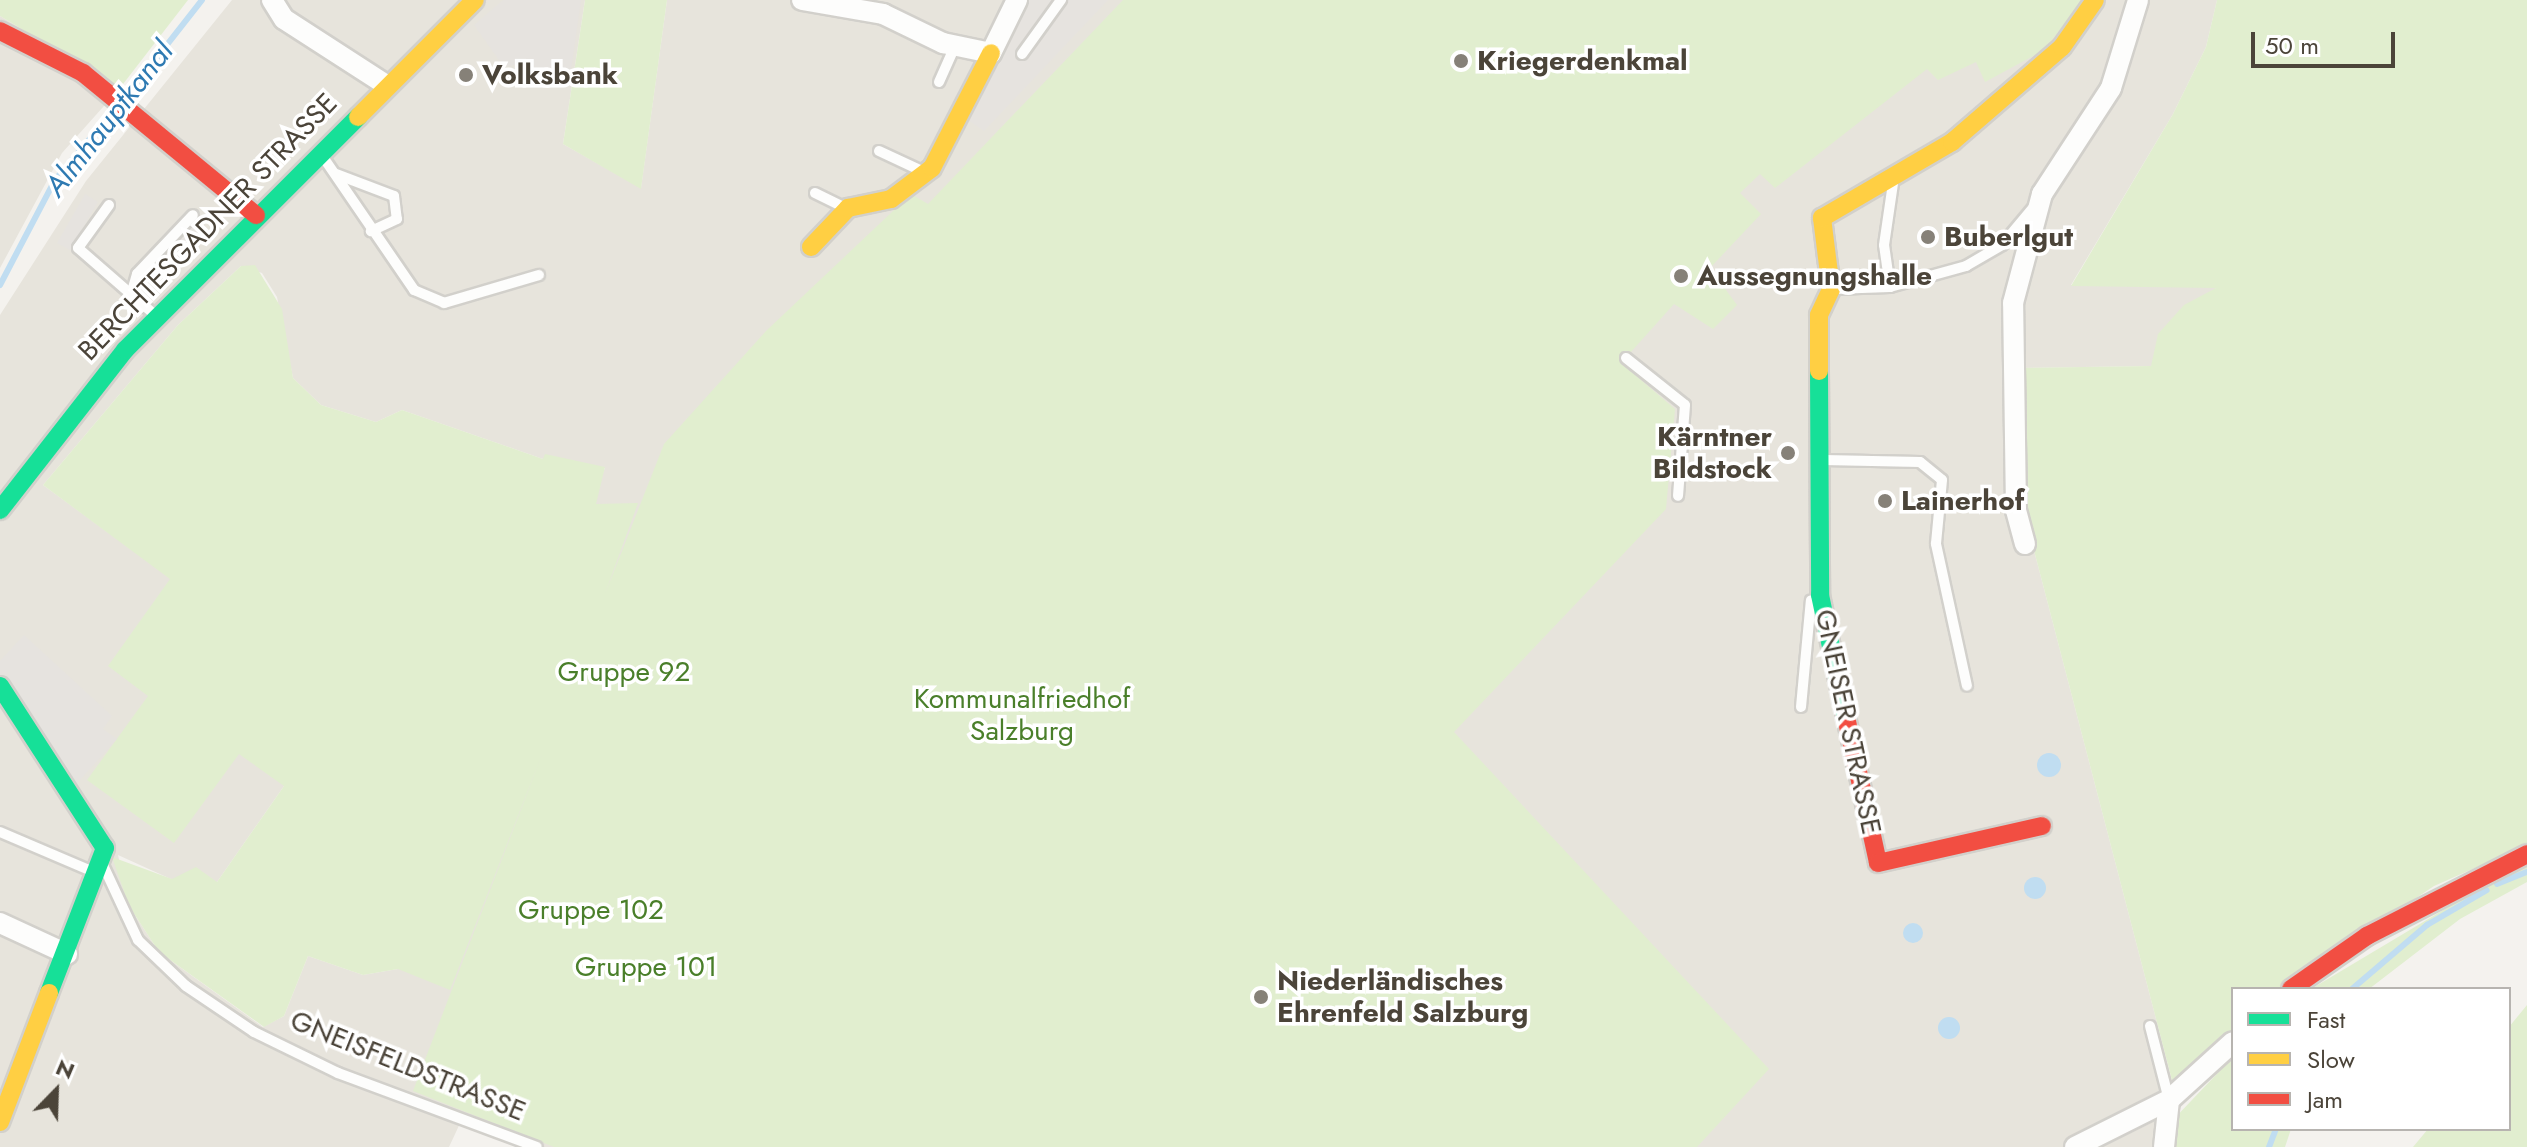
<!DOCTYPE html>
<meta charset="utf-8">
<style>
body{margin:0}
#map{position:relative;width:2527px;height:1147px;overflow:hidden;background:#f4f2ee;font-family:Jost,sans-serif}
div>[style]{position:absolute}
.residential>*{inset:0;background:#e7e4dc}
.green>*{inset:0;background:#e1eecf}
.parking>*{inset:0;background:#e6e3df}
.water>*{inset:0;background:#c0ddf1}
.round{border-radius:50%}
.stream>*{height:6px;margin:-3px;padding:0 3px;transform-origin:3px;border-radius:3px;background:#c0ddf1}
.roads{filter:drop-shadow(2px 0 #d2d0cb) drop-shadow(-2px 0 #d2d0cb) drop-shadow(0 2px #d2d0cb) drop-shadow(0 -2px #d2d0cb)}
.lane>*{height:10px;margin:-5px;padding:0 5px;transform-origin:5px;border-radius:5px;background:#fdfdfc}
.street>*{height:20px;margin:-10px;padding:0 10px;transform-origin:10px;border-radius:10px;background:#fdfdfc}
.fast>*{height:18px;margin:-9px;padding:0 9px;transform-origin:9px;border-radius:9px;background:#16e098}
.slow>*{height:18px;margin:-9px;padding:0 9px;transform-origin:9px;border-radius:9px;background:#ffcf43}
.jam>*{height:18px;margin:-9px;padding:0 9px;transform-origin:9px;border-radius:9px;background:#f24e42}
.dots>*{width:22px;height:22px;translate:-50% -50%;box-sizing:border-box;border:4px solid #fff;border-radius:50%}
span{translate:-50% -50%;white-space:nowrap;text-align:center;line-height:1.15;-webkit-text-stroke:7px #fff;paint-order:stroke}
.poi-label{font-size:28px;color:#4b4439;font-weight:700}
.left{translate:0 -50%;text-align:left}
.right{translate:-100% -50%;text-align:right}
.street-label{font-size:28px;color:#4b4439}
.park-label{font-size:28px;color:#4a7f2a}
.water-label{font-size:30px;color:#2e7ab2;font-style:italic}
.legend{position:absolute;left:2231px;top:987px;width:280px;height:144px;box-sizing:border-box;background:#fff;border:2px solid #b7b4b0;margin:0;padding:10px 14px;list-style:none;font-size:24px;color:#4b4439}
.legend li{display:flex;align-items:center;gap:16px;height:40px}
.legend b{width:40px;border:2px solid #b7b4b0}
.north{position:absolute;left:16px;top:1051px;width:80px;height:80px;-webkit-text-stroke:6px #fff;paint-order:stroke;rotate:23deg;font-size:22px;font-weight:700;line-height:32px;text-align:center;color:#4b4439}
.north::after{content:'';display:block;margin:auto;width:28px;height:36px;background:#4b4439;clip-path:polygon(50% 0,100% 100%,50% 72%,0 100%)}
.scale{position:absolute;left:2251px;top:32px;width:144px;height:36px;box-sizing:border-box;border:4px solid #4b4439;border-top:0;padding-left:10px;font-size:24px;line-height:28px;white-space:nowrap;color:#4b4439;-webkit-text-stroke:6px #fff;paint-order:stroke}
</style>
<div id="map">
<div class="residential">
<div style="clip-path:polygon(evenodd,232px 0,585px 0,563px 144px,641px 188px,667px 0,2217px 0,2206px 47px,2173px 114px,2071px 285px,2217px 287px,2151px 366px,2020px 368px,2024px 512px,2174px 1088px,2171px 1147px,537px 1147px,463px 1117px,449px 1147px,0 1147px,0 315px,86px 181px,232px 0,241px 266px,262px 273px,277px 297px,293px 378px,321px 405px,376px 422px,402px 410px,543px 459px,605px 468px,398px 969px,363px 975px,308px 956px,284px 1016px,263px 1027px,159px 952px,129px 906px,118px 855px,173px 880px,217px 882px,284px 786px,299px 672px,43px 485px,178px 325px,241px 266px)"></div>
<div style="clip-path:polygon(0 16px,120px 88px,62px 153px,0 268px)"></div>
</div>
<div class="green">
<div style="clip-path:polygon(0 0,188px 0,120px 88px,0 16px)"></div>
<div style="clip-path:polygon(585px 0,667px 0,641px 189px,563px 144px)"></div>
<div style="clip-path:polygon(1123px 0,2083px 0,2044px 50px,1985px 82px,1976px 62px,1938px 80px,1927px 69px,1775px 188px,1760px 174px,1740px 193px,1761px 214px,1710px 268px,1737px 305px,1713px 329px,1674px 304px,1621px 363px,1675px 409px,1666px 509px,1454px 732px,1769px 1069px,1697px 1147px,554px 1147px,413px 1091px,543px 752px,450px 990px,398px 969px,363px 975px,308px 956px,284px 1016px,264px 1027px,159px 952px,129px 906px,112px 857px,172px 879px,196px 867px,217px 882px,284px 786px,239px 754px,174px 843px,87px 780px,148px 696px,108px 666px,170px 579px,43px 485px,178px 325px,241px 266px,255px 265px,282px 309px,293px 378px,321px 405px,376px 422px,402px 410px,543px 459px,545px 454px,605px 467px,596px 504px,638px 503px,605px 594px,664px 444px,766px 331px,911px 194px,928px 204px)"></div>
<div style="clip-path:polygon(2217px 0,2527px 0,2527px 845px,2434px 886px,2280px 989px,2233px 989px,2233px 1031px,2174px 1088px,2024px 512px,2019px 368px,2151px 366px,2158px 334px,2184px 305px,2216px 288px,2071px 286px,2173px 114px,2206px 47px)"></div>
<div style="clip-path:polygon(2527px 860px,2527px 882px,2460px 919px,2369px 989px,2311px 989px)"></div>
<div style="clip-path:polygon(2527px 1005px,2527px 1147px,2413px 1147px,2428px 1129px,2509px 1129px,2509px 1027px)"></div>
<div style="clip-path:polygon(2233px 1057px,2233px 1129px,2291px 1129px,2285px 1147px,2171px 1147px,2170px 1123px)"></div>
</div>
<div class="parking">
<div style="clip-path:polygon(503px 0,581px 0,569px 84px,522px 78px,524px 63px,504px 67px,474px 25px)"></div>
<div style="clip-path:polygon(1025px 0,1108px 0,984px 131px,968px 120px)"></div>
<div style="clip-path:polygon(85px 194px,98px 202px,70px 250px,57px 243px)"></div>
<div style="clip-path:polygon(198px 220px,208px 229px,152px 288px,142px 279px)"></div>
<div style="clip-path:polygon(24px 635px,112px 716px,103px 729px,117px 739px,71px 790px,0 686px,0 661px)"></div>
</div>
<div class="water">
<div class="round" style="left:2037px;top:753px;width:24px;height:24px"></div>
<div class="round" style="left:2024px;top:877px;width:22px;height:22px"></div>
<div class="round" style="left:1903px;top:923px;width:20px;height:20px"></div>
<div class="round" style="left:1938px;top:1017px;width:22px;height:22px"></div>
</div>
<div class="stream">
<div style="left:126px;top:97px;width:123px;rotate:-51.9deg"></div>
<div style="left:0;top:285px;width:119px;rotate:-62.4deg"></div>
<div style="left:55px;top:180px;width:94px;rotate:-49.7deg"></div>
<div style="left:2497px;top:884px;width:32px;rotate:-22deg"></div>
<div style="left:2352px;top:989px;width:99px;rotate:-40.5deg"></div>
<div style="left:2427px;top:925px;width:69px;rotate:-30.3deg"></div>
<div style="left:2269px;top:1147px;width:19px;rotate:-69deg"></div>
</div>
<div class="roads">
<div class="lane">
<div style="left:1022px;top:54px;width:67px;rotate:-54.2deg"></div>
<div style="left:939px;top:82px;width:39px;rotate:-66deg"></div>
<div style="left:879px;top:151px;width:50px;rotate:25deg"></div>
<div style="left:321px;top:154px;width:165px;rotate:55.6deg"></div>
<div style="left:414px;top:290px;width:33px;rotate:23deg"></div>
<div style="left:444px;top:303px;width:99px;rotate:-16.4deg"></div>
<div style="left:336px;top:174px;width:62px;rotate:20.8deg"></div>
<div style="left:394px;top:196px;width:23px;rotate:83deg"></div>
<div style="left:397px;top:219px;width:29px;rotate:155deg"></div>
<div style="left:815px;top:193px;width:34px;rotate:26deg"></div>
<div style="left:109px;top:205px;width:53px;rotate:125.8deg"></div>
<div style="left:78px;top:248px;width:102px;rotate:41deg"></div>
<div style="left:1890px;top:287px;width:42px;rotate:-98.1deg"></div>
<div style="left:1884px;top:245px;width:63px;rotate:-81.7deg"></div>
<div style="left:1833px;top:289px;width:57px;rotate:-2deg"></div>
<div style="left:1890px;top:287px;width:79px;rotate:-15.4deg"></div>
<div style="left:1966px;top:266px;width:42px;rotate:-30.3deg"></div>
<div style="left:2002px;top:245px;width:47px;rotate:-50.2deg"></div>
<div style="left:131px;top:295px;width:22px;rotate:-74deg"></div>
<div style="left:137px;top:274px;width:81px;rotate:-46.5deg"></div>
<div style="left:1626px;top:358px;width:75px;rotate:38.5deg"></div>
<div style="left:1685px;top:405px;width:91px;rotate:94.4deg"></div>
<div style="left:1824px;top:460px;width:96px;rotate:1.2deg"></div>
<div style="left:1920px;top:462px;width:28px;rotate:39deg"></div>
<div style="left:1942px;top:480px;width:64px;rotate:95.4deg"></div>
<div style="left:1936px;top:544px;width:145px;rotate:77.7deg"></div>
<div style="left:1801px;top:707px;width:107px;rotate:-84.7deg"></div>
<div style="left:0;top:832px;width:102px;rotate:23.1deg"></div>
<div style="left:103px;top:865px;width:83px;rotate:65deg"></div>
<div style="left:138px;top:940px;width:66px;rotate:43.8deg"></div>
<div style="left:186px;top:986px;width:82px;rotate:34.1deg"></div>
<div style="left:254px;top:1032px;width:93px;rotate:26deg"></div>
<div style="left:338px;top:1073px;width:212px;rotate:20.4deg"></div>
<div style="left:2150px;top:1026px;width:76px;rotate:75.6deg"></div>
</div>
<div class="street">
<div style="left:272px;top:0;width:22px;rotate:58deg"></div>
<div style="left:284px;top:19px;width:121px;rotate:32.9deg"></div>
<div style="left:802px;top:0;width:82px;rotate:9.8deg"></div>
<div style="left:883px;top:14px;width:67px;rotate:25.8deg"></div>
<div style="left:943px;top:43px;width:49px;rotate:11.8deg"></div>
<div style="left:991px;top:53px;width:59px;rotate:-63.9deg"></div>
<div style="left:2025px;top:544px;width:35px;rotate:-105deg"></div>
<div style="left:2016px;top:510px;width:207px;rotate:-90.8deg"></div>
<div style="left:2013px;top:303px;width:113px;rotate:-75.1deg"></div>
<div style="left:2042px;top:194px;width:126px;rotate:-56.9deg"></div>
<div style="left:2111px;top:88px;width:92px;rotate:-72.9deg"></div>
<div style="left:0;top:923px;width:74px;rotate:24.8deg"></div>
<div style="left:2075px;top:1147px;width:105px;rotate:-26.6deg"></div>
<div style="left:2169px;top:1100px;width:86px;rotate:-42.2deg"></div>
<div style="left:2164px;top:1147px;width:47px;rotate:-83.9deg"></div>
</div>
<div class="fast">
<div style="left:1819px;top:371px;width:224px;rotate:89.7deg"></div>
<div style="left:1820px;top:595px;width:125px;rotate:78deg"></div>
<div style="left:0;top:510px;width:203px;rotate:-52deg"></div>
<div style="left:125px;top:350px;width:330px;rotate:-45deg"></div>
<div style="left:0;top:686px;width:193px;rotate:57.1deg"></div>
<div style="left:105px;top:848px;width:155px;rotate:111.1deg"></div>
</div>
<div class="slow">
<div style="left:358px;top:117px;width:165px;rotate:-45deg"></div>
<div style="left:811px;top:247px;width:54px;rotate:-46.5deg"></div>
<div style="left:848px;top:208px;width:44px;rotate:-11.8deg"></div>
<div style="left:891px;top:199px;width:51px;rotate:-37.1deg"></div>
<div style="left:932px;top:168px;width:129px;rotate:-62.8deg"></div>
<div style="left:1819px;top:371px;width:56px;rotate:-90deg"></div>
<div style="left:1819px;top:315px;width:29px;rotate:-65deg"></div>
<div style="left:1831px;top:289px;width:72px;rotate:-97.2deg"></div>
<div style="left:1822px;top:218px;width:151px;rotate:-30.3deg"></div>
<div style="left:1952px;top:142px;width:145px;rotate:-40.8deg"></div>
<div style="left:2062px;top:47px;width:57px;rotate:-54.9deg"></div>
<div style="left:0;top:1122px;width:138px;rotate:-69.2deg"></div>
</div>
<div class="jam">
<div style="left:0;top:31px;width:93px;rotate:26.8deg"></div>
<div style="left:83px;top:73px;width:224px;rotate:39.4deg"></div>
<div style="left:1846px;top:717px;width:149px;rotate:77.6deg"></div>
<div style="left:1878px;top:863px;width:168px;rotate:-12.7deg"></div>
<div style="left:2291px;top:989px;width:93px;rotate:-34.9deg"></div>
<div style="left:2367px;top:936px;width:180px;rotate:-27.1deg"></div>
</div>
</div>
<div class="dots">
<div style="left:1461px;top:61px;background:#868178"></div>
<div style="left:466px;top:75px;background:#868178"></div>
<div style="left:1928px;top:237px;background:#868178"></div>
<div style="left:1681px;top:276px;background:#868178"></div>
<div style="left:1788px;top:453px;background:#868178"></div>
<div style="left:1885px;top:501px;background:#868178"></div>
<div style="left:1261px;top:997px;background:#868178"></div>
</div>
<div class="poi-label">
<span class="left" style="left:1477px;top:61px">Kriegerdenkmal</span>
<span class="left" style="left:482px;top:75px">Volksbank</span>
<span class="left" style="left:1944px;top:237px">Buberlgut</span>
<span class="left" style="left:1697px;top:276px">Aussegnungshalle</span>
<span class="right" style="left:1772px;top:453px">Kärntner<br>Bildstock</span>
<span class="left" style="left:1901px;top:501px">Lainerhof</span>
<span class="left" style="left:1277px;top:997px">Niederländisches<br>Ehrenfeld Salzburg</span>
</div>
<div class="street-label">
<span style="left:208px;top:227px;rotate:-46deg">BERCHTESGADNER STRASSE</span>
<span style="left:1848px;top:722px;rotate:78deg">GNEISER STRASSE</span>
<span style="left:408px;top:1066px;rotate:22deg">GNEISFELDSTRASSE</span>
</div>
<div class="park-label">
<span style="left:624px;top:672px">Gruppe 92</span>
<span style="left:1022px;top:715px">Kommunalfriedhof<br>Salzburg</span>
<span style="left:591px;top:910px">Gruppe 102</span>
<span style="left:646px;top:967px">Gruppe 101</span>
</div>
<div class="water-label">
<span style="left:109px;top:119px;rotate:-52deg">Almhauptkanal</span>
</div>
<ul class="legend">
<li><b style="height:10px;background:#16e098"></b>Fast</li>
<li><b style="height:10px;background:#ffcf43"></b>Slow</li>
<li><b style="height:10px;background:#f24e42"></b>Jam</li>
</ul>
<div class="north">N</div>
<div class="scale">50 m</div>
</div>
